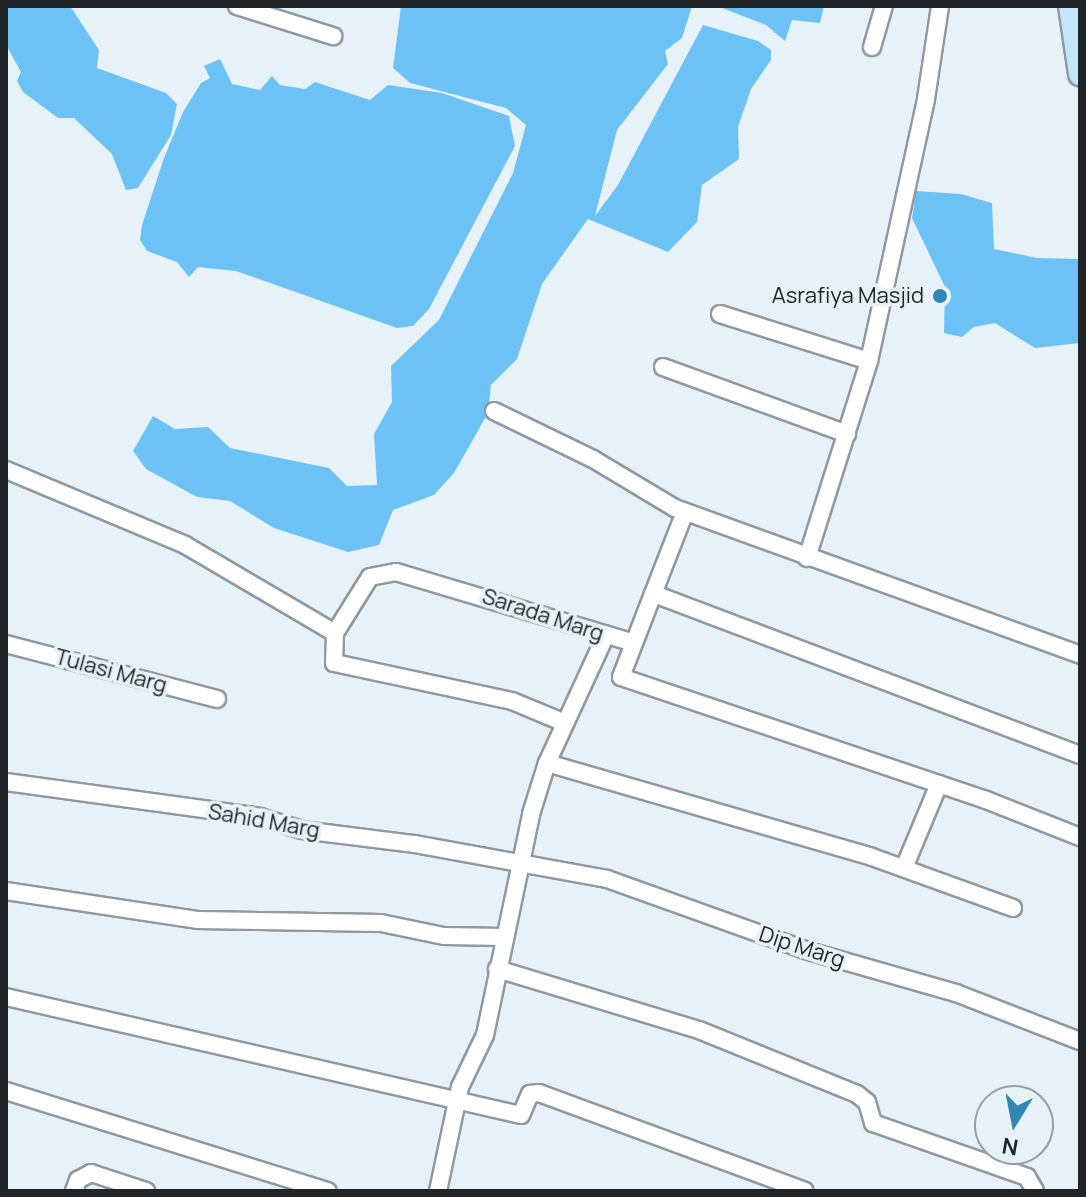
<!DOCTYPE html>
<style>
body{margin:0}
#map{position:relative;width:1086px;height:1197px;overflow:hidden;background:#e7f1f8;font-family:Manrope,sans-serif}
div>[style]{position:absolute}
.water>*{inset:0;background:#6dc2f5}
.roads{filter:drop-shadow(2px 0 #8f999f) drop-shadow(-2px 0 #8f999f) drop-shadow(0 2px #8f999f) drop-shadow(0 -2px #8f999f)}
.minor>*{height:16px;margin:-8px;padding:0 8px;transform-origin:8px;border-radius:8px;background:#fff}
.major>*{height:22px;margin:-11px;padding:0 11px;transform-origin:11px;border-radius:11px;background:#c3e5fa}
.dots>*{width:22px;height:22px;translate:-50% -50%;box-sizing:border-box;border:4px solid #e7f1f8;border-radius:50%}
span{translate:-50% -50%;white-space:nowrap;text-align:center;line-height:1.15;-webkit-text-stroke:7px #e7f1f8;paint-order:stroke}
.poi-label{font-size:22px;color:#212527}
.right{translate:-100% -50%;text-align:right}
.street-label{font-size:22px;color:#212527}
.frame{position:absolute;inset:0;border:8px solid #212527;pointer-events:none}
.north{position:absolute;left:974px;top:1085px;width:80px;height:80px;box-sizing:border-box;background:#e7f1f8;border:2px solid #989fa4;border-radius:50%;rotate:190deg;font-size:22px;font-weight:700;line-height:32px;text-align:center;color:#212527}
.north::after{content:'';display:block;margin:auto;width:28px;height:36px;background:#3086b5;clip-path:polygon(50% 0,100% 100%,50% 72%,0 100%)}
</style>
<div id="map">
<div class="water">
<div style="clip-path:polygon(6px 6px,70px 6px,99px 50px,97px 68px,166px 93px,177px 104px,171px 135px,138px 188px,126px 190px,112px 154px,74px 118px,58px 118px,23px 92px,17px 81px,21px 72px,6px 45px)"></div>
<div style="clip-path:polygon(401px 6px,692px 6px,682px 38px,665px 51px,668px 64px,617px 130px,595px 216px,618px 185px,703px 25px,758px 41px,771px 50px,771px 60px,751px 89px,738px 127px,739px 159px,702px 185px,697px 222px,668px 252px,588px 219px,542px 284px,517px 359px,491px 385px,488px 413px,454px 473px,434px 495px,393px 510px,379px 545px,348px 552px,274px 528px,230px 501px,197px 497px,146px 469px,133px 451px,153px 416px,175px 429px,208px 427px,230px 448px,329px 468px,347px 486px,377px 485px,374px 434px,392px 402px,391px 366px,439px 320px,513px 173px,526px 125px,506px 108px,410px 83px,393px 68px)"></div>
<div style="clip-path:polygon(717px 6px,824px 6px,820px 23px,792px 20px,785px 41px,766px 25px)"></div>
<div style="clip-path:polygon(220px 59px,232px 84px,260px 90px,272px 76px,280px 85px,305px 89px,315px 82px,370px 100px,388px 85px,442px 93px,509px 116px,515px 146px,429px 309px,413px 326px,397px 328px,236px 271px,198px 267px,189px 277px,177px 262px,147px 251px,140px 240px,142px 225px,164px 158px,183px 112px,201px 83px,210px 78px,204px 66px)"></div>
<div style="clip-path:polygon(916px 191px,961px 194px,992px 203px,994px 249px,1037px 258px,1080px 259px,1080px 343px,1035px 348px,995px 323px,974px 327px,962px 337px,944px 333px,945px 287px,912px 218px)"></div>
</div>
<div class="roads">
<div class="minor">
<div style="left:237px;top:6px;width:101px;rotate:17.4deg"></div>
<div style="left:872px;top:47px;width:43px;rotate:-73.7deg"></div>
<div style="left:720px;top:314px;width:156px;rotate:17.5deg"></div>
<div style="left:663px;top:367px;width:196px;rotate:20deg"></div>
<div style="left:494px;top:411px;width:110px;rotate:25.9deg"></div>
<div style="left:593px;top:459px;width:96px;rotate:30.9deg"></div>
<div style="left:675px;top:508px;width:431px;rotate:19.9deg"></div>
<div style="left:6px;top:470px;width:194px;rotate:22.7deg"></div>
<div style="left:185px;top:545px;width:174px;rotate:30.4deg"></div>
<div style="left:807px;top:558px;width:207px;rotate:-72.5deg"></div>
<div style="left:869px;top:361px;width:268px;rotate:-77.7deg"></div>
<div style="left:926px;top:99px;width:94px;rotate:-81.4deg"></div>
<div style="left:653px;top:594px;width:88px;rotate:-68.7deg"></div>
<div style="left:6px;top:644px;width:218px;rotate:14.6deg"></div>
<div style="left:565px;top:723px;width:57px;rotate:-157.5deg"></div>
<div style="left:512px;top:701px;width:182px;rotate:-167.9deg"></div>
<div style="left:334px;top:663px;width:30px;rotate:-88deg"></div>
<div style="left:335px;top:633px;width:66px;rotate:-58deg"></div>
<div style="left:370px;top:577px;width:26px;rotate:-11deg"></div>
<div style="left:396px;top:572px;width:245px;rotate:16.6deg"></div>
<div style="left:1080px;top:755px;width:456px;rotate:-159.3deg"></div>
<div style="left:653px;top:594px;width:89px;rotate:111.1deg"></div>
<div style="left:621px;top:677px;width:385px;rotate:18.6deg"></div>
<div style="left:986px;top:800px;width:101px;rotate:21.5deg"></div>
<div style="left:547px;top:763px;width:338px;rotate:16.1deg"></div>
<div style="left:872px;top:857px;width:150px;rotate:19.9deg"></div>
<div style="left:6px;top:782px;width:256px;rotate:7.8deg"></div>
<div style="left:260px;top:817px;width:44px;rotate:17.2deg"></div>
<div style="left:302px;top:830px;width:114px;rotate:7.1deg"></div>
<div style="left:415px;top:844px;width:195px;rotate:10.3deg"></div>
<div style="left:607px;top:879px;width:210px;rotate:19.7deg"></div>
<div style="left:805px;top:950px;width:157px;rotate:15.9deg"></div>
<div style="left:956px;top:993px;width:133px;rotate:21.2deg"></div>
<div style="left:904px;top:868px;width:91px;rotate:-67.4deg"></div>
<div style="left:6px;top:891px;width:193px;rotate:8.6deg"></div>
<div style="left:197px;top:920px;width:184px;rotate:0.9deg"></div>
<div style="left:381px;top:923px;width:64px;rotate:11.7deg"></div>
<div style="left:444px;top:936px;width:60px;rotate:1deg"></div>
<div style="left:497px;top:969px;width:211px;rotate:16.8deg"></div>
<div style="left:699px;top:1030px;width:170px;rotate:22.1deg"></div>
<div style="left:857px;top:1094px;width:13px;rotate:39deg"></div>
<div style="left:867px;top:1102px;width:22px;rotate:74deg"></div>
<div style="left:873px;top:1123px;width:163px;rotate:19.3deg"></div>
<div style="left:1027px;top:1177px;width:16px;rotate:60deg"></div>
<div style="left:6px;top:997px;width:528px;rotate:12.91deg"></div>
<div style="left:521px;top:1115px;width:23px;rotate:-67deg"></div>
<div style="left:530px;top:1094px;width:9px;rotate:-6deg"></div>
<div style="left:539px;top:1093px;width:283px;rotate:20.2deg"></div>
<div style="left:6px;top:1091px;width:337px;rotate:17.3deg"></div>
<div style="left:74px;top:1191px;width:12px;rotate:-70deg"></div>
<div style="left:78px;top:1180px;width:15px;rotate:-28deg"></div>
<div style="left:91px;top:1173px;width:58px;rotate:18.1deg"></div>
<div style="left:438px;top:1191px;width:106px;rotate:-78.1deg"></div>
<div style="left:460px;top:1087px;width:58px;rotate:-64.3deg"></div>
<div style="left:485px;top:1035px;width:226px;rotate:-78.2deg"></div>
<div style="left:531px;top:814px;width:53px;rotate:-72.6deg"></div>
<div style="left:547px;top:763px;width:141px;rotate:-65.3deg"></div>
</div>
<div class="major">
<div style="left:1070px;top:6px;width:69px;rotate:81.6deg"></div>
</div>
</div>
<div class="dots">
<div style="left:940px;top:296px;background:#3086b5"></div>
</div>
<div class="poi-label">
<span class="right" style="left:924px;top:296px">Asrafiya Masjid</span>
</div>
<div class="street-label">
<span style="left:543px;top:615px;rotate:18deg">Sarada Marg</span>
<span style="left:111px;top:671px;rotate:15deg">Tulasi Marg</span>
<span style="left:264px;top:821px;rotate:10deg">Sahid Marg</span>
<span style="left:802px;top:947px;rotate:18deg">Dip Marg</span>
</div>
<div class="frame"></div>
<div class="north">N</div>
</div>
